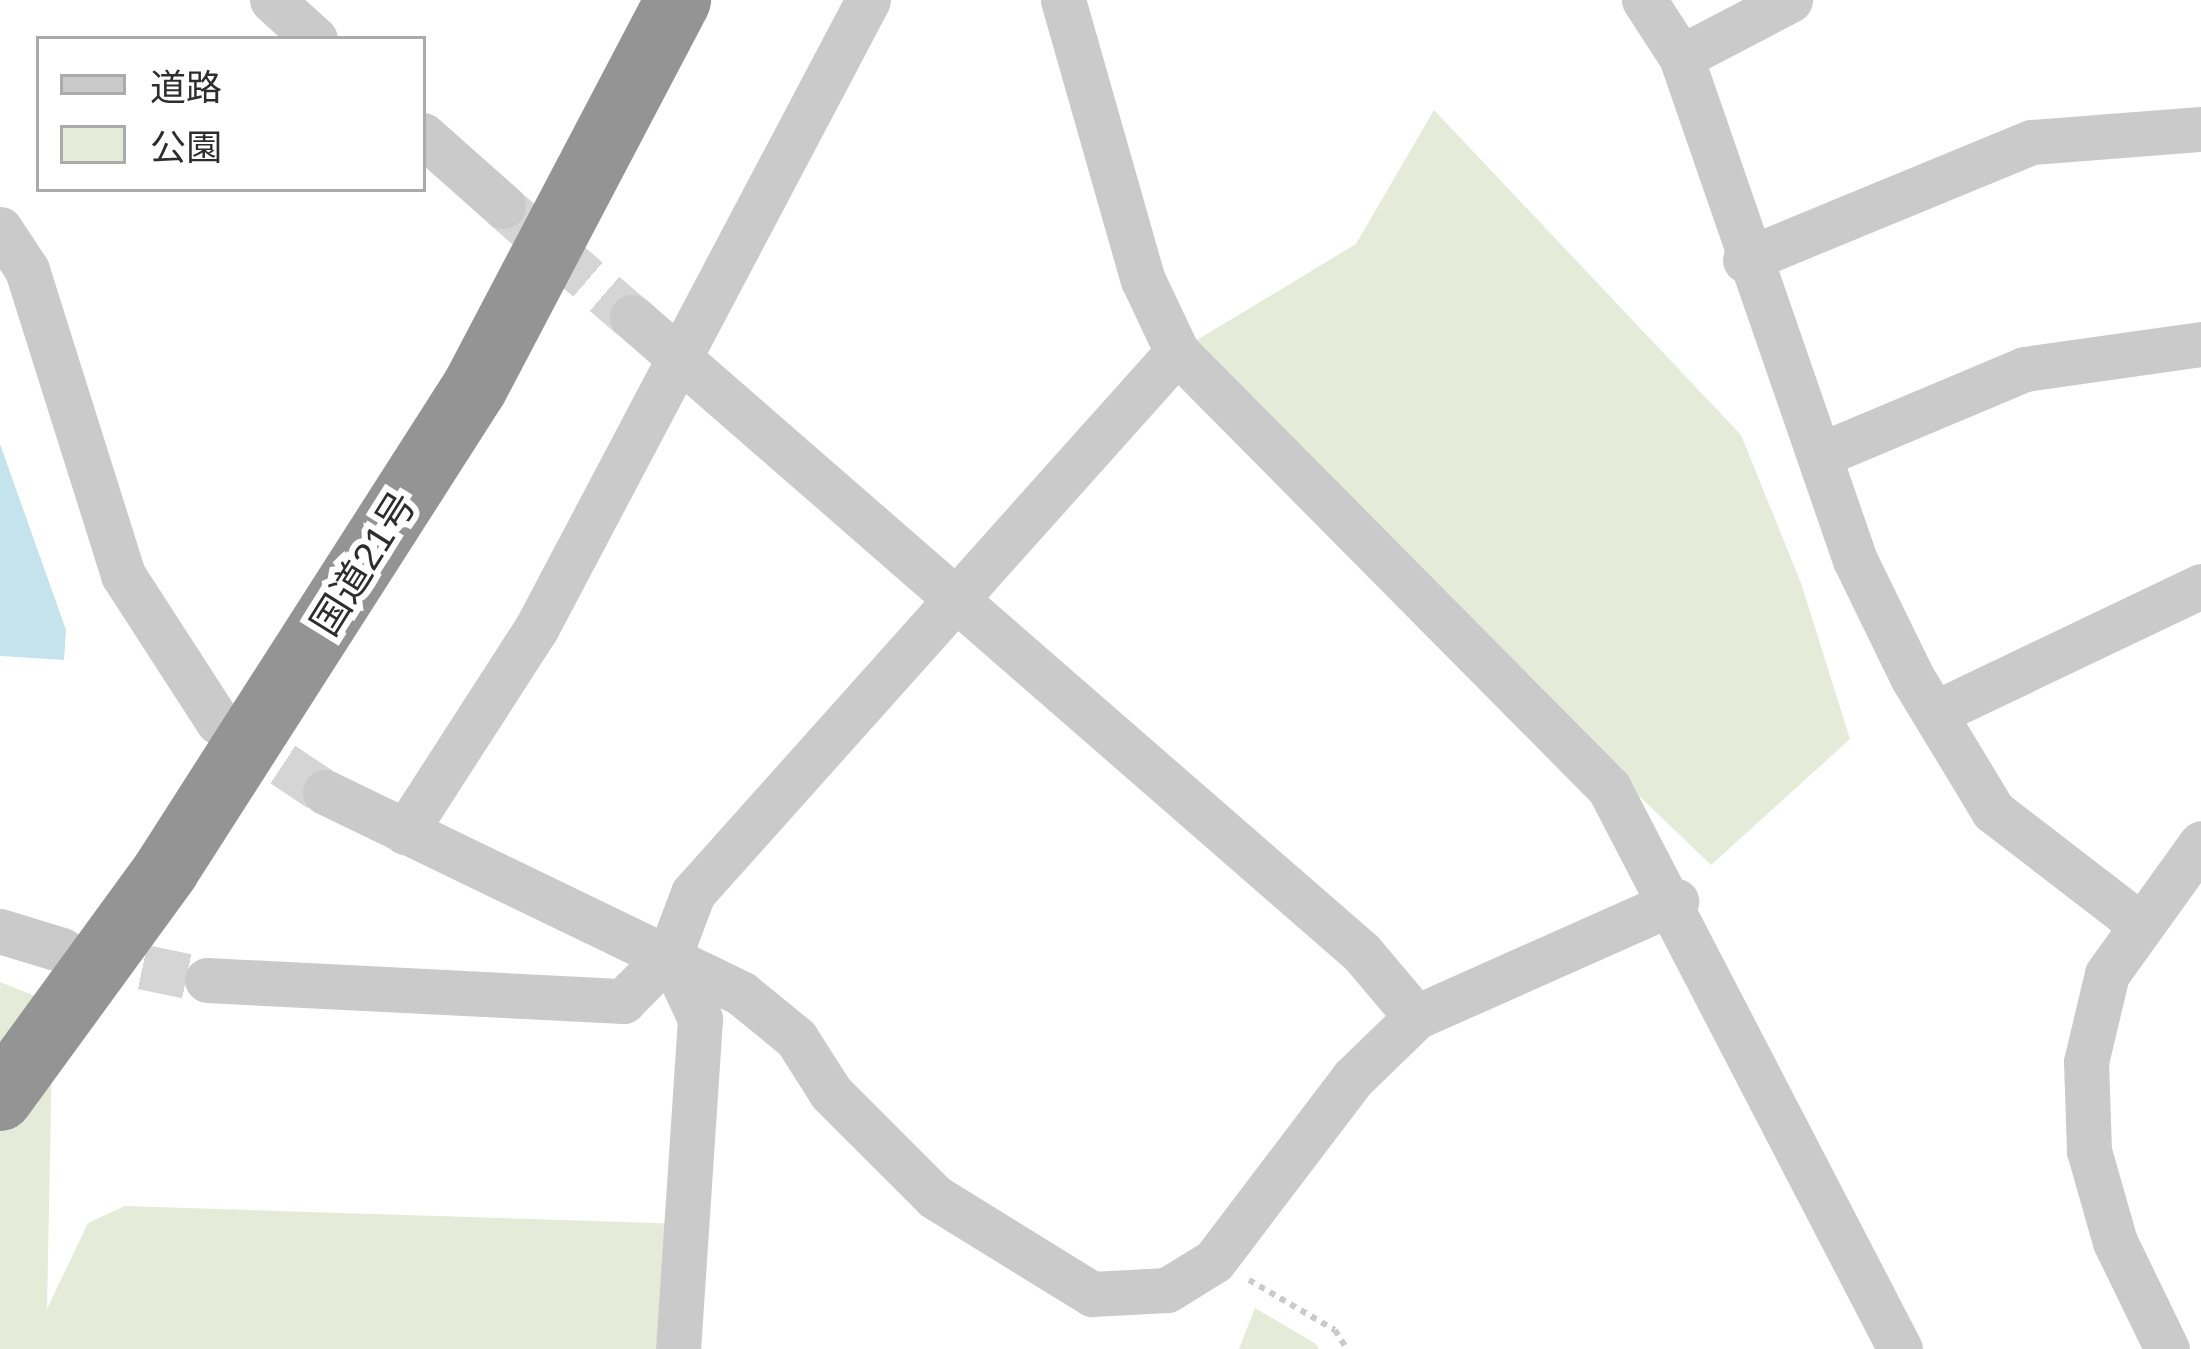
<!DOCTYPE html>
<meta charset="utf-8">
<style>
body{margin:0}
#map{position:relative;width:2201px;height:1349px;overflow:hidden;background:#fff;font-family:Arial,"Noto Sans JP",sans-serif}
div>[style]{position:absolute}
.green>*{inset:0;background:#e6ebd9}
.water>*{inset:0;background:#c4e3ec}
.minor-tunnel>*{height:45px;margin-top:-22.5px;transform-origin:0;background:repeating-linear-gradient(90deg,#d5d5d5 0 45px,transparent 0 67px)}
.path>*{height:6px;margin-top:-3px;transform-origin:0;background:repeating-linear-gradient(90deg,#cacaca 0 6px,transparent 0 12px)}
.minor>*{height:45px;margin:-22.5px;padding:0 22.5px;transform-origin:22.5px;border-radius:22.5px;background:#cacaca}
.highway>*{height:66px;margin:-33px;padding:0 33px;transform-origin:33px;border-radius:33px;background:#949494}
span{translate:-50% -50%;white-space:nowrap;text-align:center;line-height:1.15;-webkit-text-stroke:12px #fff;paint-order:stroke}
.street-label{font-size:39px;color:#2d2d2d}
.legend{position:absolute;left:36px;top:36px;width:390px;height:156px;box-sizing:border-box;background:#fff;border:3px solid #ababab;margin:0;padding:15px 21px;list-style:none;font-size:36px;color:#2d2d2d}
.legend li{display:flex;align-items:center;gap:24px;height:60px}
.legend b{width:60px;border:3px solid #ababab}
</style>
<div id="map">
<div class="green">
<div style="clip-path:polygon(1434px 110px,1741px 435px,1801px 583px,1850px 739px,1711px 865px,1177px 352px,1356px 244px)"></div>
<div style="clip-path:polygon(0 982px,53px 1003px,47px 1309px,88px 1223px,125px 1206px,687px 1224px,679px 1349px,0 1349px)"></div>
<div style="clip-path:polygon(1255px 1308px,1316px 1344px,1319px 1349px,1239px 1349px)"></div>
</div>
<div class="water">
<div style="clip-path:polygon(0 444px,66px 630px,64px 660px,0 656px)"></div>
</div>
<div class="minor-tunnel">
<div style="left:503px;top:206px;width:170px;rotate:40.7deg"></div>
<div style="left:227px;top:727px;width:118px;rotate:33.6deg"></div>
<div style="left:77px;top:953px;width:133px;rotate:11.7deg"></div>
</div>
<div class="path">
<div style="left:1249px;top:1280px;width:99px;rotate:30.2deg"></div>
<div style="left:1335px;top:1330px;width:22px;rotate:58deg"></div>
</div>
<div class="minor">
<div style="left:272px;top:0;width:58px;rotate:42.2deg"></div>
<div style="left:1063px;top:0;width:291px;rotate:74.1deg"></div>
<div style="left:1143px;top:280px;width:80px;rotate:64.7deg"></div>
<div style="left:1177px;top:352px;width:614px;rotate:45.26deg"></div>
<div style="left:1609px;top:788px;width:632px;rotate:62.58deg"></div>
<div style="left:1644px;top:0;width:68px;rotate:57deg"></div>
<div style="left:1681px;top:57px;width:532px;rotate:70.92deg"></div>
<div style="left:1855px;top:560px;width:130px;rotate:64deg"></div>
<div style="left:1912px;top:677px;width:157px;rotate:58.8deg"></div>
<div style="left:1993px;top:811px;width:182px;rotate:37.6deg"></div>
<div style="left:1681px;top:57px;width:123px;rotate:-27.6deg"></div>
<div style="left:423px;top:135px;width:107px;rotate:41.6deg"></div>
<div style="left:0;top:229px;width:49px;rotate:56.6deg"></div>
<div style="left:27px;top:270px;width:320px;rotate:72.5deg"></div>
<div style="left:123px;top:575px;width:175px;rotate:57.1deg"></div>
<div style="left:1745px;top:260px;width:310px;rotate:-22.4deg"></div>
<div style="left:2032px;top:142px;width:169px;rotate:-4.4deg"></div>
<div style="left:632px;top:317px;width:968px;rotate:41.06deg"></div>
<div style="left:1362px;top:953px;width:84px;rotate:49.8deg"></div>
<div style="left:1820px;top:455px;width:222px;rotate:-22.8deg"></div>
<div style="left:2025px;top:369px;width:178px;rotate:-8.1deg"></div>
<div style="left:1937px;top:712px;width:293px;rotate:-25.5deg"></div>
<div style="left:325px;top:792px;width:463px;rotate:25.8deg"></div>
<div style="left:742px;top:994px;width:70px;rotate:39.2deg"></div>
<div style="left:796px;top:1038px;width:65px;rotate:57.5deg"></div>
<div style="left:831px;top:1093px;width:147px;rotate:45deg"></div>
<div style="left:935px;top:1197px;width:185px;rotate:31.7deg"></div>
<div style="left:1092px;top:1294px;width:75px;rotate:-3.1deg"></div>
<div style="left:1167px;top:1290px;width:55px;rotate:-31.7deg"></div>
<div style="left:1214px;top:1261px;width:230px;rotate:-52.8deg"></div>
<div style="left:1353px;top:1078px;width:88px;rotate:-44.1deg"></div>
<div style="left:1416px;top:1017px;width:285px;rotate:-24deg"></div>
<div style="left:405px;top:832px;width:242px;rotate:-57.2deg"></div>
<div style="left:536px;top:629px;width:711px;rotate:-62.17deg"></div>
<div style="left:0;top:931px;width:65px;rotate:17deg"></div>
<div style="left:670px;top:954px;width:72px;rotate:65.2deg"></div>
<div style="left:700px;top:1019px;width:331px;rotate:93.8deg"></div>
<div style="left:207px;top:980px;width:417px;rotate:2.9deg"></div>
<div style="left:623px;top:1001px;width:66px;rotate:-45deg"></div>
<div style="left:670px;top:954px;width:65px;rotate:-69.3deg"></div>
<div style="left:693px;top:893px;width:726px;rotate:-48.18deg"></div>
<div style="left:2167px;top:1349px;width:119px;rotate:-115.9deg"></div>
<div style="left:2115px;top:1242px;width:95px;rotate:-105.9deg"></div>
<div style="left:2089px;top:1151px;width:89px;rotate:-91.9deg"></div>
<div style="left:2086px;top:1062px;width:90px;rotate:-76.6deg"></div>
<div style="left:2107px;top:974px;width:161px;rotate:-54.3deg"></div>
</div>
<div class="highway">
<div style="left:0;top:1098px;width:282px;rotate:-53.9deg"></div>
<div style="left:166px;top:870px;width:573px;rotate:-57.39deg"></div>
<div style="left:475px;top:387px;width:437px;rotate:-62.3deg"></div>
</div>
<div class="street-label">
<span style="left:364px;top:564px;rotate:-58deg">国道21号</span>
</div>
<ul class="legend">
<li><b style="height:15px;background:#cacaca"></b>道路</li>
<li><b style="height:33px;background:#e6ebd9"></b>公園</li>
</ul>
</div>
